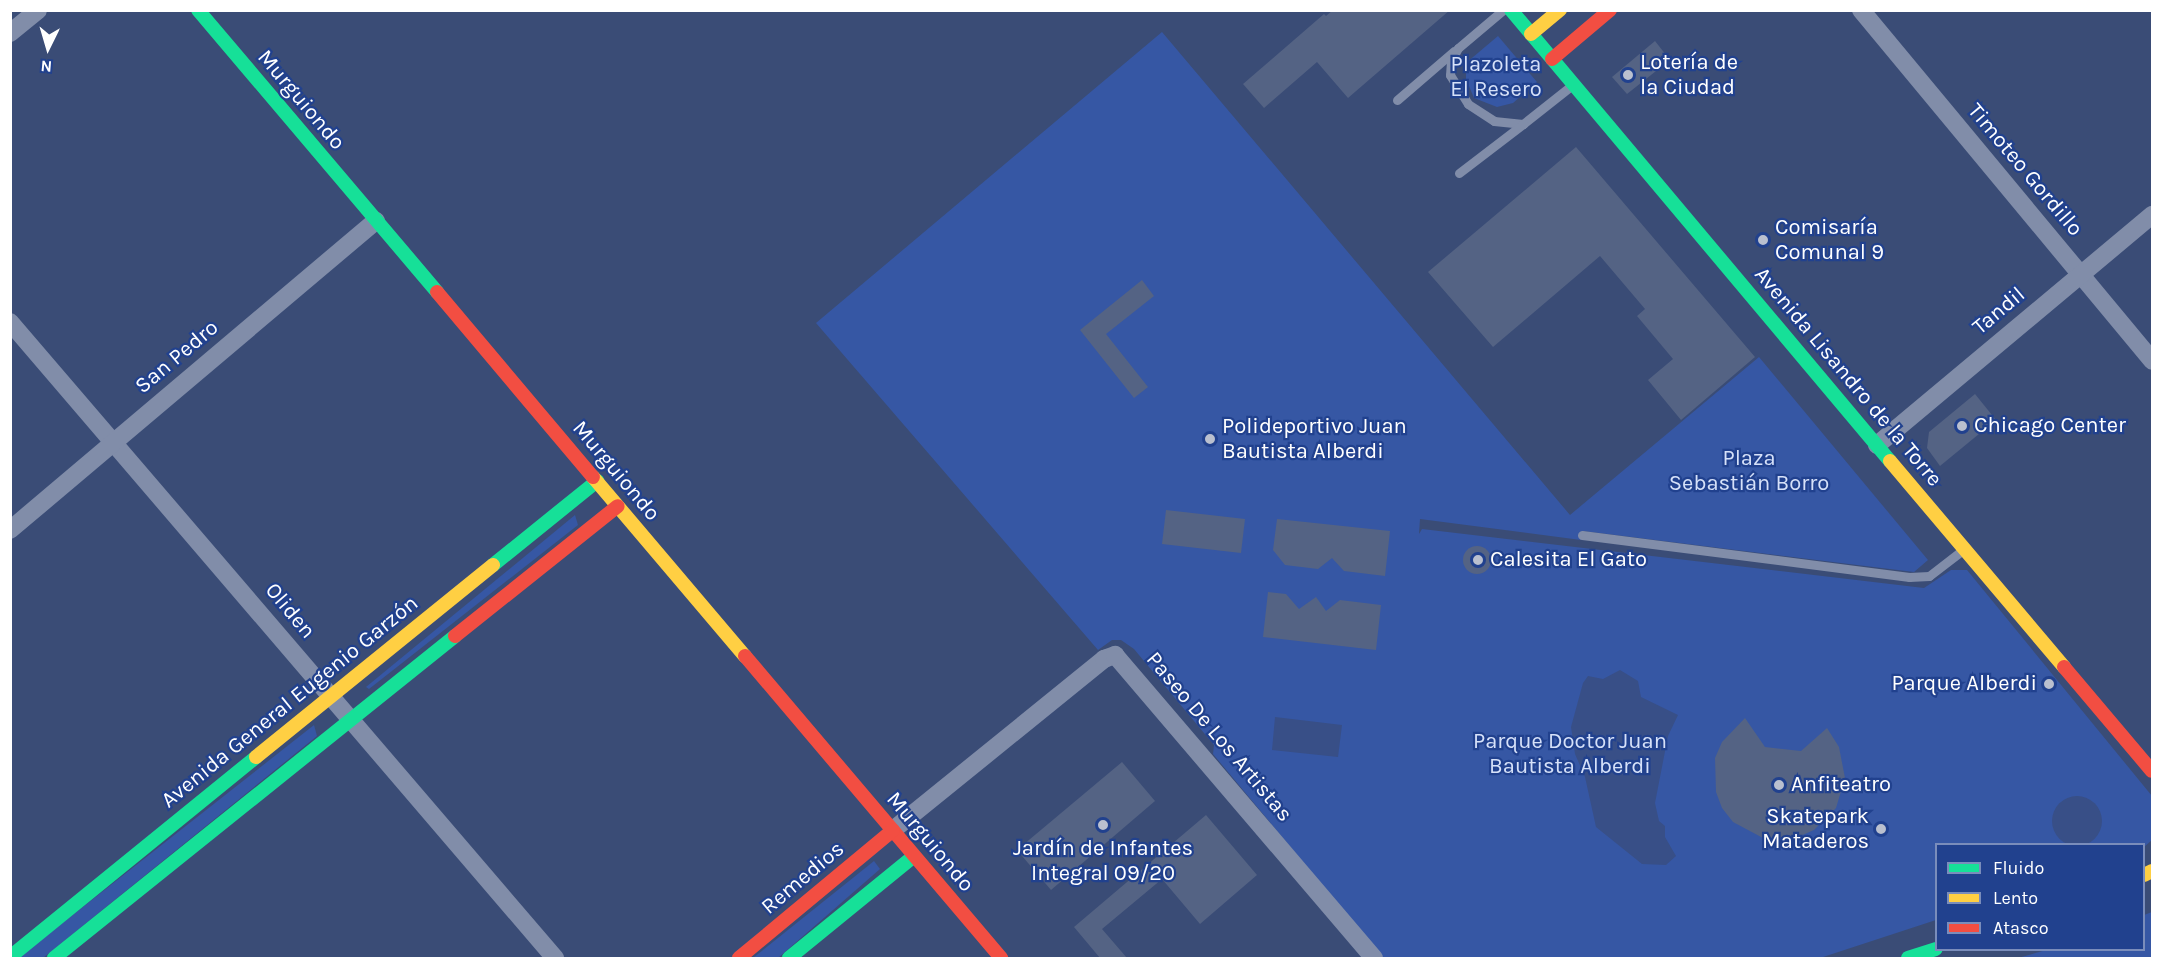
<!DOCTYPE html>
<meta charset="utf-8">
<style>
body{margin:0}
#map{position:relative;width:2163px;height:969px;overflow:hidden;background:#3a4c76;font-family:Karla,sans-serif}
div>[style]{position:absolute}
.green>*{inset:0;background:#3657a4}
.water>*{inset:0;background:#384f87}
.round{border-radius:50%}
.building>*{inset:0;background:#546384}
.lane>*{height:9px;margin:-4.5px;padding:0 4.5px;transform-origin:4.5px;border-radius:4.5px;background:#818da9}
.street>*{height:18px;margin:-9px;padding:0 9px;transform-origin:9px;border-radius:9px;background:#818da9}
.fast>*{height:14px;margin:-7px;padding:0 7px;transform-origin:7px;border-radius:7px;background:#16e098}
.slow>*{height:14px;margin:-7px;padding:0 7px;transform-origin:7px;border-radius:7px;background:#ffcf43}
.jam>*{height:14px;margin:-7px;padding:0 7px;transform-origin:7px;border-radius:7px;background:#f24e42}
.dots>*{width:16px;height:16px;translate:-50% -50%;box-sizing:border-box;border:3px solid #21418e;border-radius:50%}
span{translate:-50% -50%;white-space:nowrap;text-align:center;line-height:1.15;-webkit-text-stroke:4.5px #21418e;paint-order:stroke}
.poi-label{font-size:22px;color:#fff}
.left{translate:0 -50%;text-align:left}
.right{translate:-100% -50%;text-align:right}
.park-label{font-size:22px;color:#d6e1f9}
.street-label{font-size:22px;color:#fff}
.frame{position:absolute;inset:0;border:12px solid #fff;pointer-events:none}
.legend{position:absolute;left:1935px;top:843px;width:210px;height:108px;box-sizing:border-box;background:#21418e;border:2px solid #7a8dbb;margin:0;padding:8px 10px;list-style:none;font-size:18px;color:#fff}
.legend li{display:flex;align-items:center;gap:12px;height:30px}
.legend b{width:30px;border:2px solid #7a8dbb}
.north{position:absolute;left:18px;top:18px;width:60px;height:60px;-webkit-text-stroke:4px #21418e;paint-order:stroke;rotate:185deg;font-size:16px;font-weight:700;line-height:24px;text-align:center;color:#fff}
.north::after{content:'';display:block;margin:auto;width:21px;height:27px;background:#fff;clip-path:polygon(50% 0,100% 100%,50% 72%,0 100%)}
</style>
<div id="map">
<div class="green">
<div style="clip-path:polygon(1162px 32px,1570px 515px,1759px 357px,1928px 560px,1914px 572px,1583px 531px,1581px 540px,1420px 519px,1419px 534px,1422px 529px,1924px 588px,1951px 570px,1967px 570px,2152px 796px,2152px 840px,2144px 847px,1936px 844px,1936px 920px,1820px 958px,1383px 958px,1213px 754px,1214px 745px,1134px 649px,1121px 640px,1112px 640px,1098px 650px,816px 323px)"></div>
<div style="clip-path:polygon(1498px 36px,1537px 82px,1513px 103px,1497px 107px,1474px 98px,1466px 79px,1466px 63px)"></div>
<div style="clip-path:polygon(575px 515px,578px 525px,369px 689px,366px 687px)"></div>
<div style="clip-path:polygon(314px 725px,317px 736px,43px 958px,18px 958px)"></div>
<div style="clip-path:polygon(874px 861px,880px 869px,778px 958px,753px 958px)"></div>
<div style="clip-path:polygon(2152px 912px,2152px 958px,2018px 958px,2046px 950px,2144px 950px,2144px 915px)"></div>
</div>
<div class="water">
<div style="clip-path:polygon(1620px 670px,1638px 681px,1641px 697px,1678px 715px,1668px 736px,1655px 803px,1659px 821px,1665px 826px,1665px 837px,1676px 856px,1666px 865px,1642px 864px,1596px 827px,1585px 777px,1575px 754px,1571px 727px,1583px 683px,1588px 676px,1603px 679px)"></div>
<div style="clip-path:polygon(1275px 717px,1342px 725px,1338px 757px,1272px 750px)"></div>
<div class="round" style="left:2052px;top:796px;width:50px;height:50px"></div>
</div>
<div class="building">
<div style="clip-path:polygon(1333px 10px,1450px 10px,1348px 98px,1317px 62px,1264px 108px,1243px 84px,1324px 14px,1326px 16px)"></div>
<div style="clip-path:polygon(1655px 41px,1670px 60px,1627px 94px,1612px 77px)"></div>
<div style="clip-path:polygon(1576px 147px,1755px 357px,1681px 420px,1648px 380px,1673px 359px,1637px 316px,1645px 309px,1600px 256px,1493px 347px,1428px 272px)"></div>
<div style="clip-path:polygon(1142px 280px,1154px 296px,1106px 334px,1148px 387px,1134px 398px,1080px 330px)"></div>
<div style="clip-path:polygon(1975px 394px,1996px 420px,1940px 466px,1927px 448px,1929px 432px)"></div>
<div style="clip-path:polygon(1166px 510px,1245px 519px,1241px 553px,1162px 544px)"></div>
<div style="clip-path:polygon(1277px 519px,1390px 531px,1385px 576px,1344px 571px,1332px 558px,1318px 569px,1285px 565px,1273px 550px)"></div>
<div class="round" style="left:1463px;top:546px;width:28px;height:28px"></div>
<div style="clip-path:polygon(1268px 592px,1286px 594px,1299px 609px,1316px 597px,1326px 611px,1340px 600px,1381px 605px,1376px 650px,1263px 637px)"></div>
<div style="clip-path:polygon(1745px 718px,1765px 747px,1801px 751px,1827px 728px,1839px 747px,1845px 778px,1836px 808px,1814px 830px,1798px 837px,1763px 838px,1733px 822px,1722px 808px,1716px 792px,1715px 758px,1722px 742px)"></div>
<div style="clip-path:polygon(1122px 762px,1155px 801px,1051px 890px,1017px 850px)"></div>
<div style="clip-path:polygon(1206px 815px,1257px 875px,1200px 924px,1162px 879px,1102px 929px,1127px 958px,1100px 958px,1074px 927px)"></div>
</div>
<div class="lane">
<div style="left:1503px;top:10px;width:59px;rotate:139.8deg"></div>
<div style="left:1458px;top:48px;width:15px;rotate:118deg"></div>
<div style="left:1451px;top:61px;width:14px;rotate:94deg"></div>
<div style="left:1450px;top:75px;width:34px;rotate:58deg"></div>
<div style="left:1468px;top:104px;width:31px;rotate:33deg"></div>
<div style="left:1494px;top:121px;width:29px;rotate:6deg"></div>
<div style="left:1523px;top:124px;width:61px;rotate:-38.4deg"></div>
<div style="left:1397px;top:100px;width:75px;rotate:-40.7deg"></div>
<div style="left:1459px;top:173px;width:81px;rotate:-37.4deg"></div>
<div style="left:1582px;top:535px;width:330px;rotate:7.3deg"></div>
<div style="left:1909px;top:577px;width:20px;rotate:-3deg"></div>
<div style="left:1929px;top:576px;width:44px;rotate:-37.6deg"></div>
</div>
<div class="street">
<div style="left:1861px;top:10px;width:456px;rotate:50.3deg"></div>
<div style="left:10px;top:33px;width:36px;rotate:-39deg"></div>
<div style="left:10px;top:322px;width:838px;rotate:49.41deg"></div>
<div style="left:1877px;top:445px;width:359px;rotate:-39.9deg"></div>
<div style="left:10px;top:530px;width:479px;rotate:-40.2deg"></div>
<div style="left:893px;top:830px;width:272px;rotate:-39deg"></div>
<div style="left:1104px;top:659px;width:12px;rotate:-20deg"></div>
<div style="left:1115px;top:655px;width:399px;rotate:49.5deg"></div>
</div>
<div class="fast">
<div style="left:198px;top:10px;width:370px;rotate:49.7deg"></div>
<div style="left:1511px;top:10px;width:589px;rotate:49.96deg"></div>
<div style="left:493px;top:565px;width:134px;rotate:-38.9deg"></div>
<div style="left:10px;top:957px;width:317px;rotate:-39.1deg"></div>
<div style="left:54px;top:958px;width:514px;rotate:-38.76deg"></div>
<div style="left:789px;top:958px;width:161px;rotate:-39.2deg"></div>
<div style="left:1908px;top:958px;width:29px;rotate:-18deg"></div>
</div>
<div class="slow">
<div style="left:1531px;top:34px;width:38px;rotate:-40deg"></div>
<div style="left:1890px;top:461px;width:270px;rotate:49.8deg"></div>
<div style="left:593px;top:477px;width:235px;rotate:49.7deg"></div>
<div style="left:256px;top:757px;width:305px;rotate:-39deg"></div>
<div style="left:2144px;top:875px;width:9px;rotate:-27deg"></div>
</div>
<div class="jam">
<div style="left:1552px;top:59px;width:76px;rotate:-40.2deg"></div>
<div style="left:437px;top:292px;width:242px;rotate:49.9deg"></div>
<div style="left:455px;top:636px;width:208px;rotate:-38.6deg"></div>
<div style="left:745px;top:656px;width:396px;rotate:49.7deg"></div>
<div style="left:2064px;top:667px;width:136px;rotate:49.8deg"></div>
<div style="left:739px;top:958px;width:200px;rotate:-39.7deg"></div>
</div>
<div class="dots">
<div style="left:1628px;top:75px;background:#bac0cf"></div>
<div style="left:1763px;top:240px;background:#bac0cf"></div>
<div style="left:1962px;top:426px;background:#bac0cf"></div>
<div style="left:1210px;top:439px;background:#bac0cf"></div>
<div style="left:1478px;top:560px;background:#bac0cf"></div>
<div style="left:2049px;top:684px;background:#bac0cf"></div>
<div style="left:1779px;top:785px;background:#bac0cf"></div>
<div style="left:1103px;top:825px;background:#bac0cf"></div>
<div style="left:1881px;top:829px;background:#bac0cf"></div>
</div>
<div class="poi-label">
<span class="left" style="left:1640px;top:75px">Lotería de<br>la Ciudad</span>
<span class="left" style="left:1775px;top:240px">Comisaría<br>Comunal 9</span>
<span class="left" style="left:1222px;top:439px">Polideportivo Juan<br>Bautista Alberdi</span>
<span class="left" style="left:1974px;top:426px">Chicago Center</span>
<span class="left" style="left:1490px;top:560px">Calesita El Gato</span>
<span class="right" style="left:2037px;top:684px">Parque Alberdi</span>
<span class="left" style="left:1791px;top:785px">Anfiteatro</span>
<span class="right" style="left:1869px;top:829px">Skatepark<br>Mataderos</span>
<span style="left:1103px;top:861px">Jardín de Infantes<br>Integral 09/20</span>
</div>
<div class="park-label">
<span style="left:1496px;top:77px">Plazoleta<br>El Resero</span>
<span style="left:1749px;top:471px">Plaza<br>Sebastián Borro</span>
<span style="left:1570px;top:754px">Parque Doctor Juan<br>Bautista Alberdi</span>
</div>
<div class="street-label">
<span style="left:301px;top:100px;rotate:50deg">Murguiondo</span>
<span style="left:2025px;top:170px;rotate:50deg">Timoteo Gordillo</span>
<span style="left:1999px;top:311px;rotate:-40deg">Tandil</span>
<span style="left:177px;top:357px;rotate:-40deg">San Pedro</span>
<span style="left:1848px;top:377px;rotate:50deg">Avenida Lisandro de la Torre</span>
<span style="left:616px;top:471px;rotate:50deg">Murguiondo</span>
<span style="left:290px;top:611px;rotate:50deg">Oliden</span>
<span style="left:290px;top:702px;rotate:-39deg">Avenida General Eugenio Garzón</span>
<span style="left:1219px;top:737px;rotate:50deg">Paseo De Los Artistas</span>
<span style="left:930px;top:842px;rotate:50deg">Murguiondo</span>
<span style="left:803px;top:878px;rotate:-40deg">Remedios</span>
</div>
<div class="frame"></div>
<ul class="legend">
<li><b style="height:8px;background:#16e098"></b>Fluido</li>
<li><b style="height:8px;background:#ffcf43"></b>Lento</li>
<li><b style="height:8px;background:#f24e42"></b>Atasco</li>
</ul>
<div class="north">N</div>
</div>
